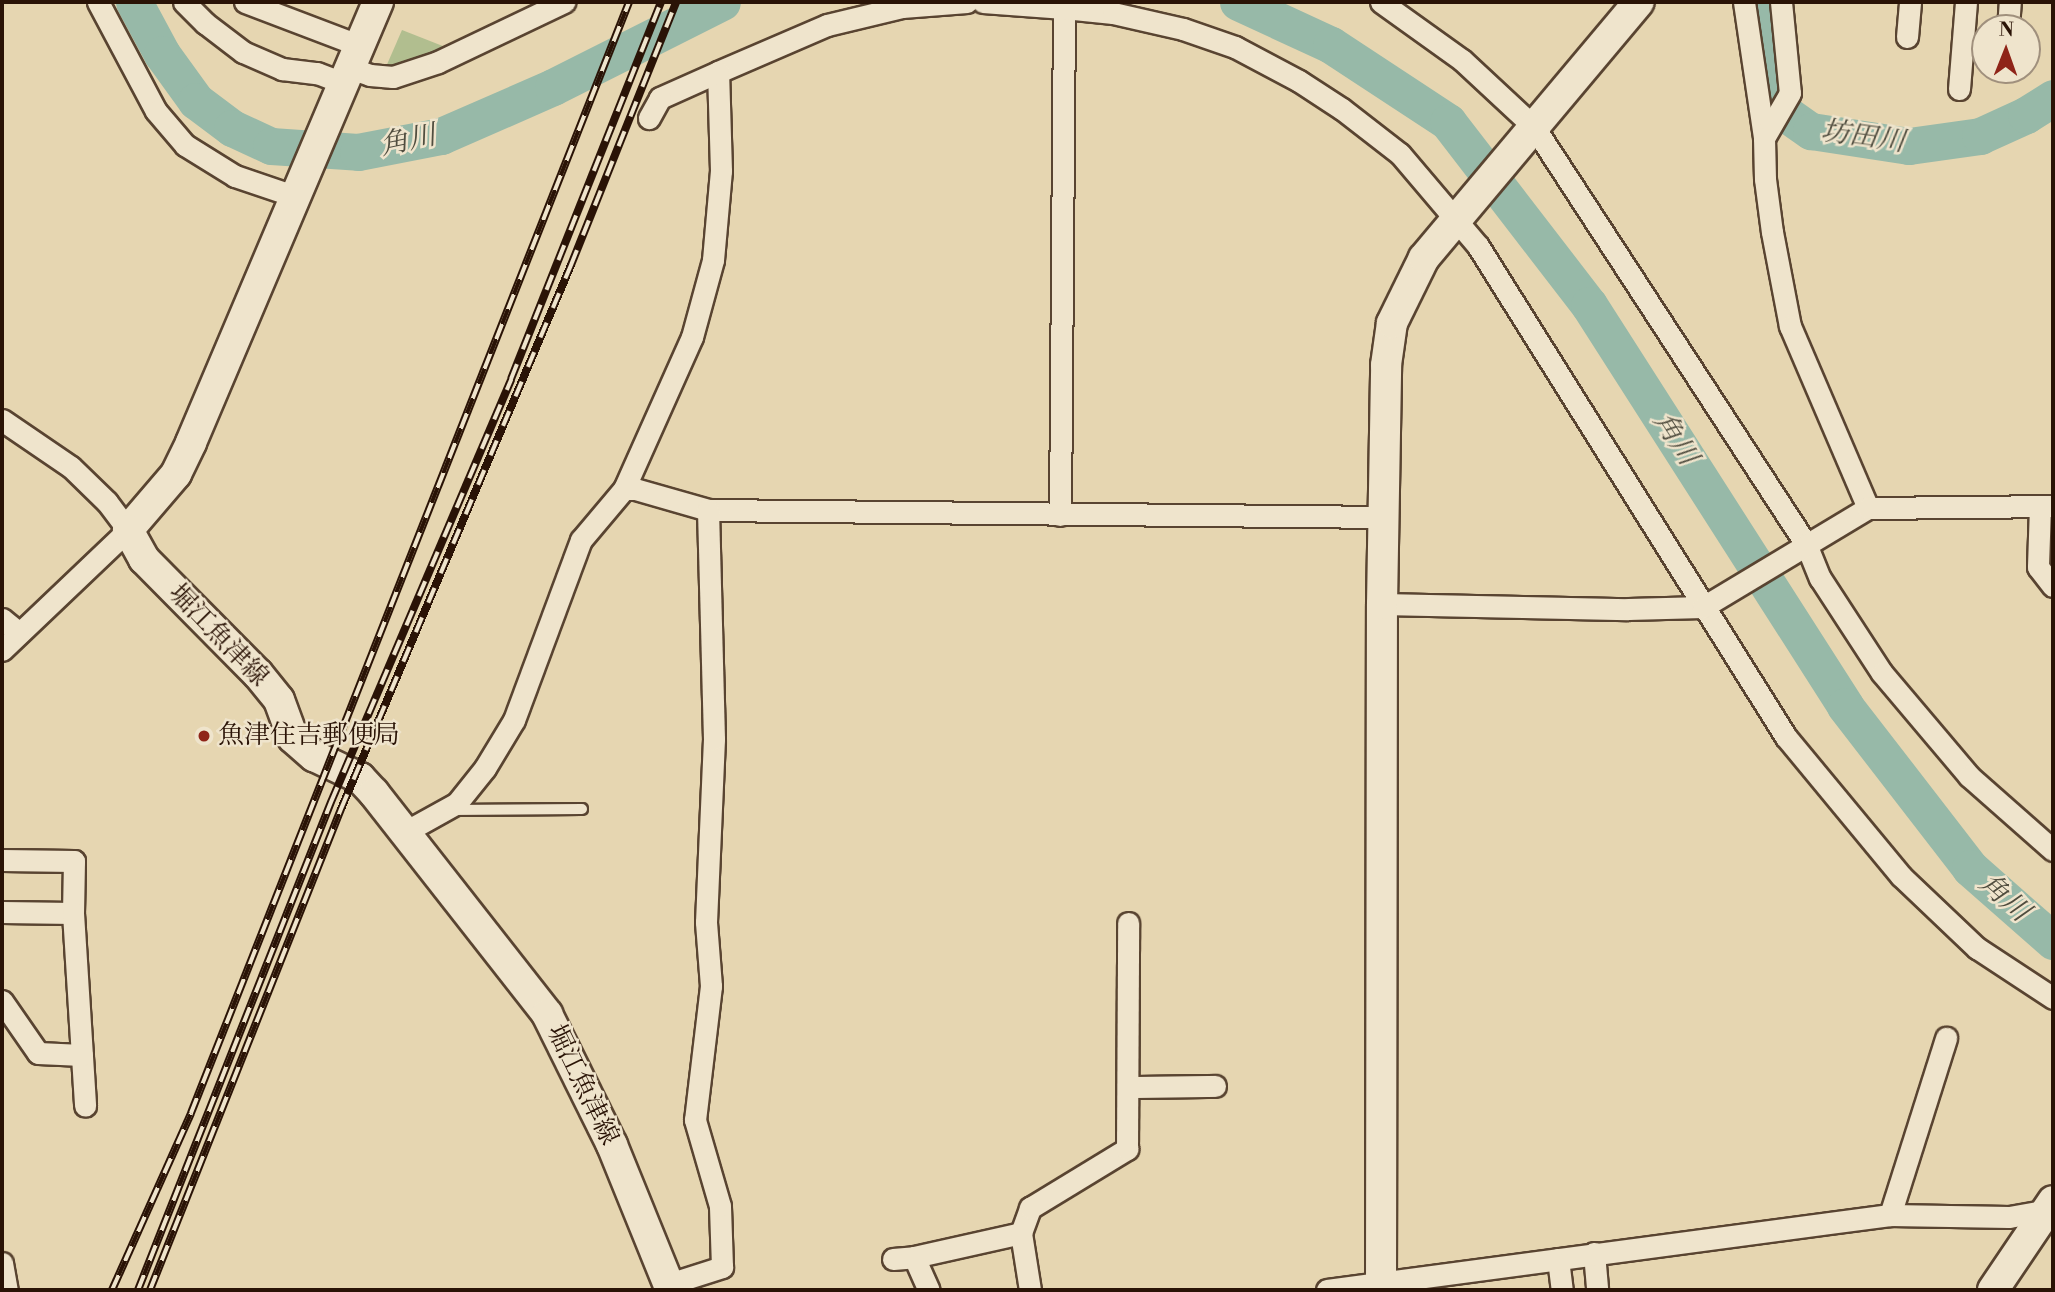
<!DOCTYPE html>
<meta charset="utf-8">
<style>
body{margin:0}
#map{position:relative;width:2055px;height:1292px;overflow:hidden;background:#e6d6b1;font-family:"Libre Bodoni","Noto Serif JP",serif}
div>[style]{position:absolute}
.green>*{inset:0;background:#b1be8f}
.river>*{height:37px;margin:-18.5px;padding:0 18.5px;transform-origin:18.5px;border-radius:18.5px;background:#97b9a8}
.roads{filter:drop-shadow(2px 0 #594431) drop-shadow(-2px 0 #594431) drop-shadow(0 2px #594431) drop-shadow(0 -2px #594431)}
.lane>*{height:10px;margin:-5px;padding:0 5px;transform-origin:5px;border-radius:5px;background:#efe4cc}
.street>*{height:21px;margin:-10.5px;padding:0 10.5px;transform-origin:10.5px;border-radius:10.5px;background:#efe4cc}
.secondary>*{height:30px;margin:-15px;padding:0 15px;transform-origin:15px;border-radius:15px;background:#efe4cc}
.rail>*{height:8px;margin-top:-4px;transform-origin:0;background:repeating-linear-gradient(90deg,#efe4cc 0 16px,#2a1306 0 32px);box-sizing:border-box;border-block:2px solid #2a1306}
.dots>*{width:19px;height:19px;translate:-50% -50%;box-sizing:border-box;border:4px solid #efe4cc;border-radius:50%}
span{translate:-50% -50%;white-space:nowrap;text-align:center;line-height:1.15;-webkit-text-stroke:5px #efe4cc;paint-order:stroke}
.street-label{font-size:26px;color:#2a1306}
.poi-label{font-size:26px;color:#2a1306}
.left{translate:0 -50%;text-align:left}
.water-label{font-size:28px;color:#504d3f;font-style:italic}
.frame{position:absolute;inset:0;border:4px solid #2a1306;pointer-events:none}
.north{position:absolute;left:1971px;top:14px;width:70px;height:70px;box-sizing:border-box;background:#efe4cc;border:2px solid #a0907d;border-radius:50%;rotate:1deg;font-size:19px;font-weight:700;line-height:28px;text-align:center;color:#2a1306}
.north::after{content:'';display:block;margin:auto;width:24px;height:32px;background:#8f2418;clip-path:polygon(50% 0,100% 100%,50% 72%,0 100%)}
</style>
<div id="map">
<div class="green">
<div style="clip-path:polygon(402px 30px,458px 52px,382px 76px)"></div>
</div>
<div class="river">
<div style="left:134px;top:2px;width:59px;rotate:61.7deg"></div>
<div style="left:162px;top:54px;width:58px;rotate:54.1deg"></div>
<div style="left:196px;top:101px;width:45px;rotate:36.9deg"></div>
<div style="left:232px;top:128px;width:43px;rotate:24.8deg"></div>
<div style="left:271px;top:146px;width:87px;rotate:3.9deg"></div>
<div style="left:358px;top:152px;width:85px;rotate:-10.9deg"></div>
<div style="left:441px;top:136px;width:122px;rotate:-23.6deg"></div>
<div style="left:553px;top:87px;width:189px;rotate:-26.7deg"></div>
<div style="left:1238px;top:2px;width:102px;rotate:24.8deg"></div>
<div style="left:1331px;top:45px;width:140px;rotate:33.3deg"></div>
<div style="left:1448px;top:122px;width:231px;rotate:52.4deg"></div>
<div style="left:1589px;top:305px;width:476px;rotate:57.4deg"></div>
<div style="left:1845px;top:706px;width:205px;rotate:52.3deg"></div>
<div style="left:1970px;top:868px;width:111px;rotate:41.3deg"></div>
<div style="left:1759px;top:2px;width:83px;rotate:81.7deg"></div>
<div style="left:1771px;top:84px;width:26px;rotate:72deg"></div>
<div style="left:1779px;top:109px;width:39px;rotate:35deg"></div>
<div style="left:1811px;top:131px;width:99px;rotate:8.7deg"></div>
<div style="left:1909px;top:146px;width:72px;rotate:-8deg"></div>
<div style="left:1980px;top:136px;width:51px;rotate:-24.5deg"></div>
<div style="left:2026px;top:115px;width:32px;rotate:-32deg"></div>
</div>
<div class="roads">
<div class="lane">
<div style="left:450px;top:810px;width:132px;rotate:-0.4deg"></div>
</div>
<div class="street">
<div style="left:98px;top:2px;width:123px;rotate:62deg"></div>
<div style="left:156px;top:111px;width:45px;rotate:49.5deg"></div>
<div style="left:185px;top:145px;width:59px;rotate:31.8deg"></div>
<div style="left:235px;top:176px;width:65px;rotate:18.7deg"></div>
<div style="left:184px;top:2px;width:30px;rotate:45deg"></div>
<div style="left:205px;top:23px;width:48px;rotate:37.3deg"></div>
<div style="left:243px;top:52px;width:43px;rotate:23.6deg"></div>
<div style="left:282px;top:69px;width:35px;rotate:7deg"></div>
<div style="left:317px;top:73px;width:30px;rotate:21deg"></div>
<div style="left:245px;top:2px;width:121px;rotate:20.8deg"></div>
<div style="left:983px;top:2px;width:81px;rotate:4.2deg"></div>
<div style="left:1064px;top:8px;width:507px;rotate:90.45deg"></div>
<div style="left:1381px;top:2px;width:100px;rotate:35.6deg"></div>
<div style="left:1462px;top:60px;width:98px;rotate:42.9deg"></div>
<div style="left:1534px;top:127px;width:498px;rotate:56.9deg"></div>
<div style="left:1806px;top:544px;width:37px;rotate:68deg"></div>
<div style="left:1820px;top:578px;width:113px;rotate:56.9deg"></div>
<div style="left:1882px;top:673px;width:135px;rotate:49.8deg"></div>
<div style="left:1969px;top:776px;width:112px;rotate:41.4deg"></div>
<div style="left:1744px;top:2px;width:137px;rotate:81.6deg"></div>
<div style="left:1781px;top:2px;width:91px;rotate:84.4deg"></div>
<div style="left:1790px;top:93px;width:52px;rotate:120deg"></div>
<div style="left:1764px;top:138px;width:41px;rotate:88.6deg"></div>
<div style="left:1765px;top:179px;width:53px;rotate:82.5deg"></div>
<div style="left:1772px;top:232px;width:96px;rotate:79.2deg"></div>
<div style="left:1790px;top:326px;width:198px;rotate:66.8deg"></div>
<div style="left:1064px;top:8px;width:49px;rotate:5.8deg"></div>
<div style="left:1113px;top:13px;width:72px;rotate:12.9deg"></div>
<div style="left:1183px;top:29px;width:55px;rotate:19.1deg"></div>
<div style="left:1235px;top:47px;width:72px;rotate:28deg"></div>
<div style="left:1299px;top:81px;width:51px;rotate:33.1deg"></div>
<div style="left:1342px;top:109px;width:73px;rotate:37.8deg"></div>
<div style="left:1400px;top:154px;width:121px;rotate:49.7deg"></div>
<div style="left:1478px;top:246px;width:580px;rotate:57.9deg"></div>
<div style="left:1786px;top:737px;width:180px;rotate:50.4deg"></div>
<div style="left:1901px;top:876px;width:105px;rotate:43.5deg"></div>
<div style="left:1977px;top:948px;width:91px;rotate:33.3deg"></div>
<div style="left:2008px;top:28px;width:26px;rotate:-86deg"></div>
<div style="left:1907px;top:37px;width:35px;rotate:-85deg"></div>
<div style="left:350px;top:68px;width:21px;rotate:19deg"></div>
<div style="left:370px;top:75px;width:23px;rotate:5deg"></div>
<div style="left:393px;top:77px;width:47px;rotate:-18.4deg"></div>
<div style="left:438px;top:62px;width:140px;rotate:-25.5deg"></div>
<div style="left:718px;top:72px;width:119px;rotate:-23.3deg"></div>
<div style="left:827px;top:25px;width:77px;rotate:-13.5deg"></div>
<div style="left:902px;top:7px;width:65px;rotate:-4.4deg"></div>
<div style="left:1959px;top:89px;width:87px;rotate:-85.4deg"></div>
<div style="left:2px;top:420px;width:83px;rotate:34.3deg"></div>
<div style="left:71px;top:467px;width:50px;rotate:44.2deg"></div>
<div style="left:107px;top:502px;width:35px;rotate:53deg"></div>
<div style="left:128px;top:530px;width:174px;rotate:136.4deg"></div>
<div style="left:624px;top:489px;width:167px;rotate:-65.9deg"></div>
<div style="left:692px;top:337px;width:80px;rotate:-74.7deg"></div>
<div style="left:713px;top:260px;width:89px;rotate:-84.9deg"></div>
<div style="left:721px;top:171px;width:99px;rotate:-91.7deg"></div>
<div style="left:718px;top:72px;width:64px;rotate:155.9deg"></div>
<div style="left:660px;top:98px;width:23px;rotate:119deg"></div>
<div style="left:2040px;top:506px;width:61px;rotate:91.9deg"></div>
<div style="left:2038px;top:567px;width:24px;rotate:52deg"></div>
<div style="left:1382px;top:604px;width:246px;rotate:1.2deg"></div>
<div style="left:1628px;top:609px;width:75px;rotate:-1.5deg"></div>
<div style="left:1703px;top:607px;width:192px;rotate:-31deg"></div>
<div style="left:1868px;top:508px;width:185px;rotate:-0.6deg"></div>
<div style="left:2px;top:619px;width:22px;rotate:39deg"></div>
<div style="left:405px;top:832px;width:60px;rotate:-29.1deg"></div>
<div style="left:457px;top:803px;width:45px;rotate:-51.3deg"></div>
<div style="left:485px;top:768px;width:56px;rotate:-58.9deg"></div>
<div style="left:514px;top:720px;width:192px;rotate:-69.6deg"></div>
<div style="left:581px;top:540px;width:67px;rotate:-49.9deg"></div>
<div style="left:624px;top:489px;width:11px"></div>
<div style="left:635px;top:489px;width:76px;rotate:16deg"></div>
<div style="left:708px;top:510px;width:675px;rotate:0.59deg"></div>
<div style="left:2px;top:860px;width:72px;rotate:0.8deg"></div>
<div style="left:74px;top:861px;width:52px;rotate:91.1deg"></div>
<div style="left:2px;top:912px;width:71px;rotate:0.8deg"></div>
<div style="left:73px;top:913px;width:193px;rotate:86.4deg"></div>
<div style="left:2px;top:1001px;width:63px;rotate:55.3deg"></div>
<div style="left:38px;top:1053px;width:44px;rotate:2.6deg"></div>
<div style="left:1128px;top:1087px;width:87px;rotate:-0.7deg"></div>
<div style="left:1890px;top:1215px;width:186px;rotate:-72.4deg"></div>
<div style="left:1594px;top:1253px;width:37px;rotate:85deg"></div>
<div style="left:914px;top:1257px;width:110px;rotate:-12.6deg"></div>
<div style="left:893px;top:1259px;width:21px;rotate:-5deg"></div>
<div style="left:914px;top:1257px;width:36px;rotate:66deg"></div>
<div style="left:1558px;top:1259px;width:31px;rotate:83deg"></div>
<div style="left:2px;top:1263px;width:27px;rotate:80deg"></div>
<div style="left:669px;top:1284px;width:56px;rotate:-17.8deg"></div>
<div style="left:722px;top:1267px;width:61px;rotate:-91.9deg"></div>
<div style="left:720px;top:1206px;width:90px;rotate:-106.2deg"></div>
<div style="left:695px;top:1120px;width:135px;rotate:-83.2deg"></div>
<div style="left:711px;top:986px;width:64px;rotate:-94.5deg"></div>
<div style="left:706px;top:922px;width:183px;rotate:-87.5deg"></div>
<div style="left:714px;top:739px;width:229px;rotate:-91.5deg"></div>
<div style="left:1030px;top:1290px;width:58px;rotate:-99deg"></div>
<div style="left:1021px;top:1233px;width:27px;rotate:-70deg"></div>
<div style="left:1030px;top:1208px;width:114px;rotate:-31.3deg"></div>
<div style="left:1127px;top:1149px;width:226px;rotate:-89.7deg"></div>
<div style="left:1327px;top:1290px;width:568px;rotate:-7.59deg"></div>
<div style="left:1890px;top:1215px;width:119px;rotate:1deg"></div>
<div style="left:2009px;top:1217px;width:40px;rotate:-10deg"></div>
</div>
<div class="secondary">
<div style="left:378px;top:2px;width:479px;rotate:113deg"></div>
<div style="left:191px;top:443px;width:34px;rotate:116deg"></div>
<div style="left:176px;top:474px;width:74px;rotate:130.6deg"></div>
<div style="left:128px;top:530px;width:33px;rotate:61deg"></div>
<div style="left:144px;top:559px;width:162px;rotate:45.3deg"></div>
<div style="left:258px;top:674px;width:33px;rotate:51deg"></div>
<div style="left:279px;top:700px;width:40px;rotate:69.8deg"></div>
<div style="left:293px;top:738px;width:28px;rotate:41deg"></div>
<div style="left:314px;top:756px;width:51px;rotate:25.6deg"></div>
<div style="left:360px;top:778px;width:21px;rotate:47deg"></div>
<div style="left:374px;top:793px;width:281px;rotate:51.9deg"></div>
<div style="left:547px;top:1014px;width:146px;rotate:63.6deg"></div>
<div style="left:612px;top:1145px;width:157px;rotate:67.9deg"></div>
<div style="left:1381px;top:1290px;width:686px;rotate:-89.92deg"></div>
<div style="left:1382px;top:604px;width:239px;rotate:-89deg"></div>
<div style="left:1386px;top:365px;width:42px;rotate:-81.9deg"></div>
<div style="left:1392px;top:323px;width:72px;rotate:-63.8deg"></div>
<div style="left:1424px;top:258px;width:334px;rotate:-50deg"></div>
<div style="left:1993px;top:1290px;width:107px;rotate:-56deg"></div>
</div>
</div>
<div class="rail">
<div style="left:112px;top:1290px;width:194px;rotate:-65.9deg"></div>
<div style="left:191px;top:1113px;width:1194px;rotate:-68.48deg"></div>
<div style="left:138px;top:1290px;width:525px;rotate:-68.42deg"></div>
<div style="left:331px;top:802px;width:460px;rotate:-66.9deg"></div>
<div style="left:511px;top:379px;width:406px;rotate:-68.3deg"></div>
<div style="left:150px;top:1290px;width:518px;rotate:-68.34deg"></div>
<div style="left:341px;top:809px;width:591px;rotate:-67.08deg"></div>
<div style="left:571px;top:265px;width:283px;rotate:-68.2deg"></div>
</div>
<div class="dots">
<div style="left:204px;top:736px;background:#8f2418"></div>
</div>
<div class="street-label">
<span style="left:218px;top:636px;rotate:46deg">堀江魚津線</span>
<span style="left:582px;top:1085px;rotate:64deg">堀江魚津線</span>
</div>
<div class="poi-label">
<span class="left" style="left:218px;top:736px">魚津住吉郵便局</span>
</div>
<div class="water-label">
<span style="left:1863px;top:137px;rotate:8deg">坊田川</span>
<span style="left:408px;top:141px;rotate:-12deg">角川</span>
<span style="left:1675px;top:439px;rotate:57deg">角川</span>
<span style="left:2004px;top:898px;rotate:41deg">角川</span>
</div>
<div class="frame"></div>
<div class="north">N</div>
</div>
